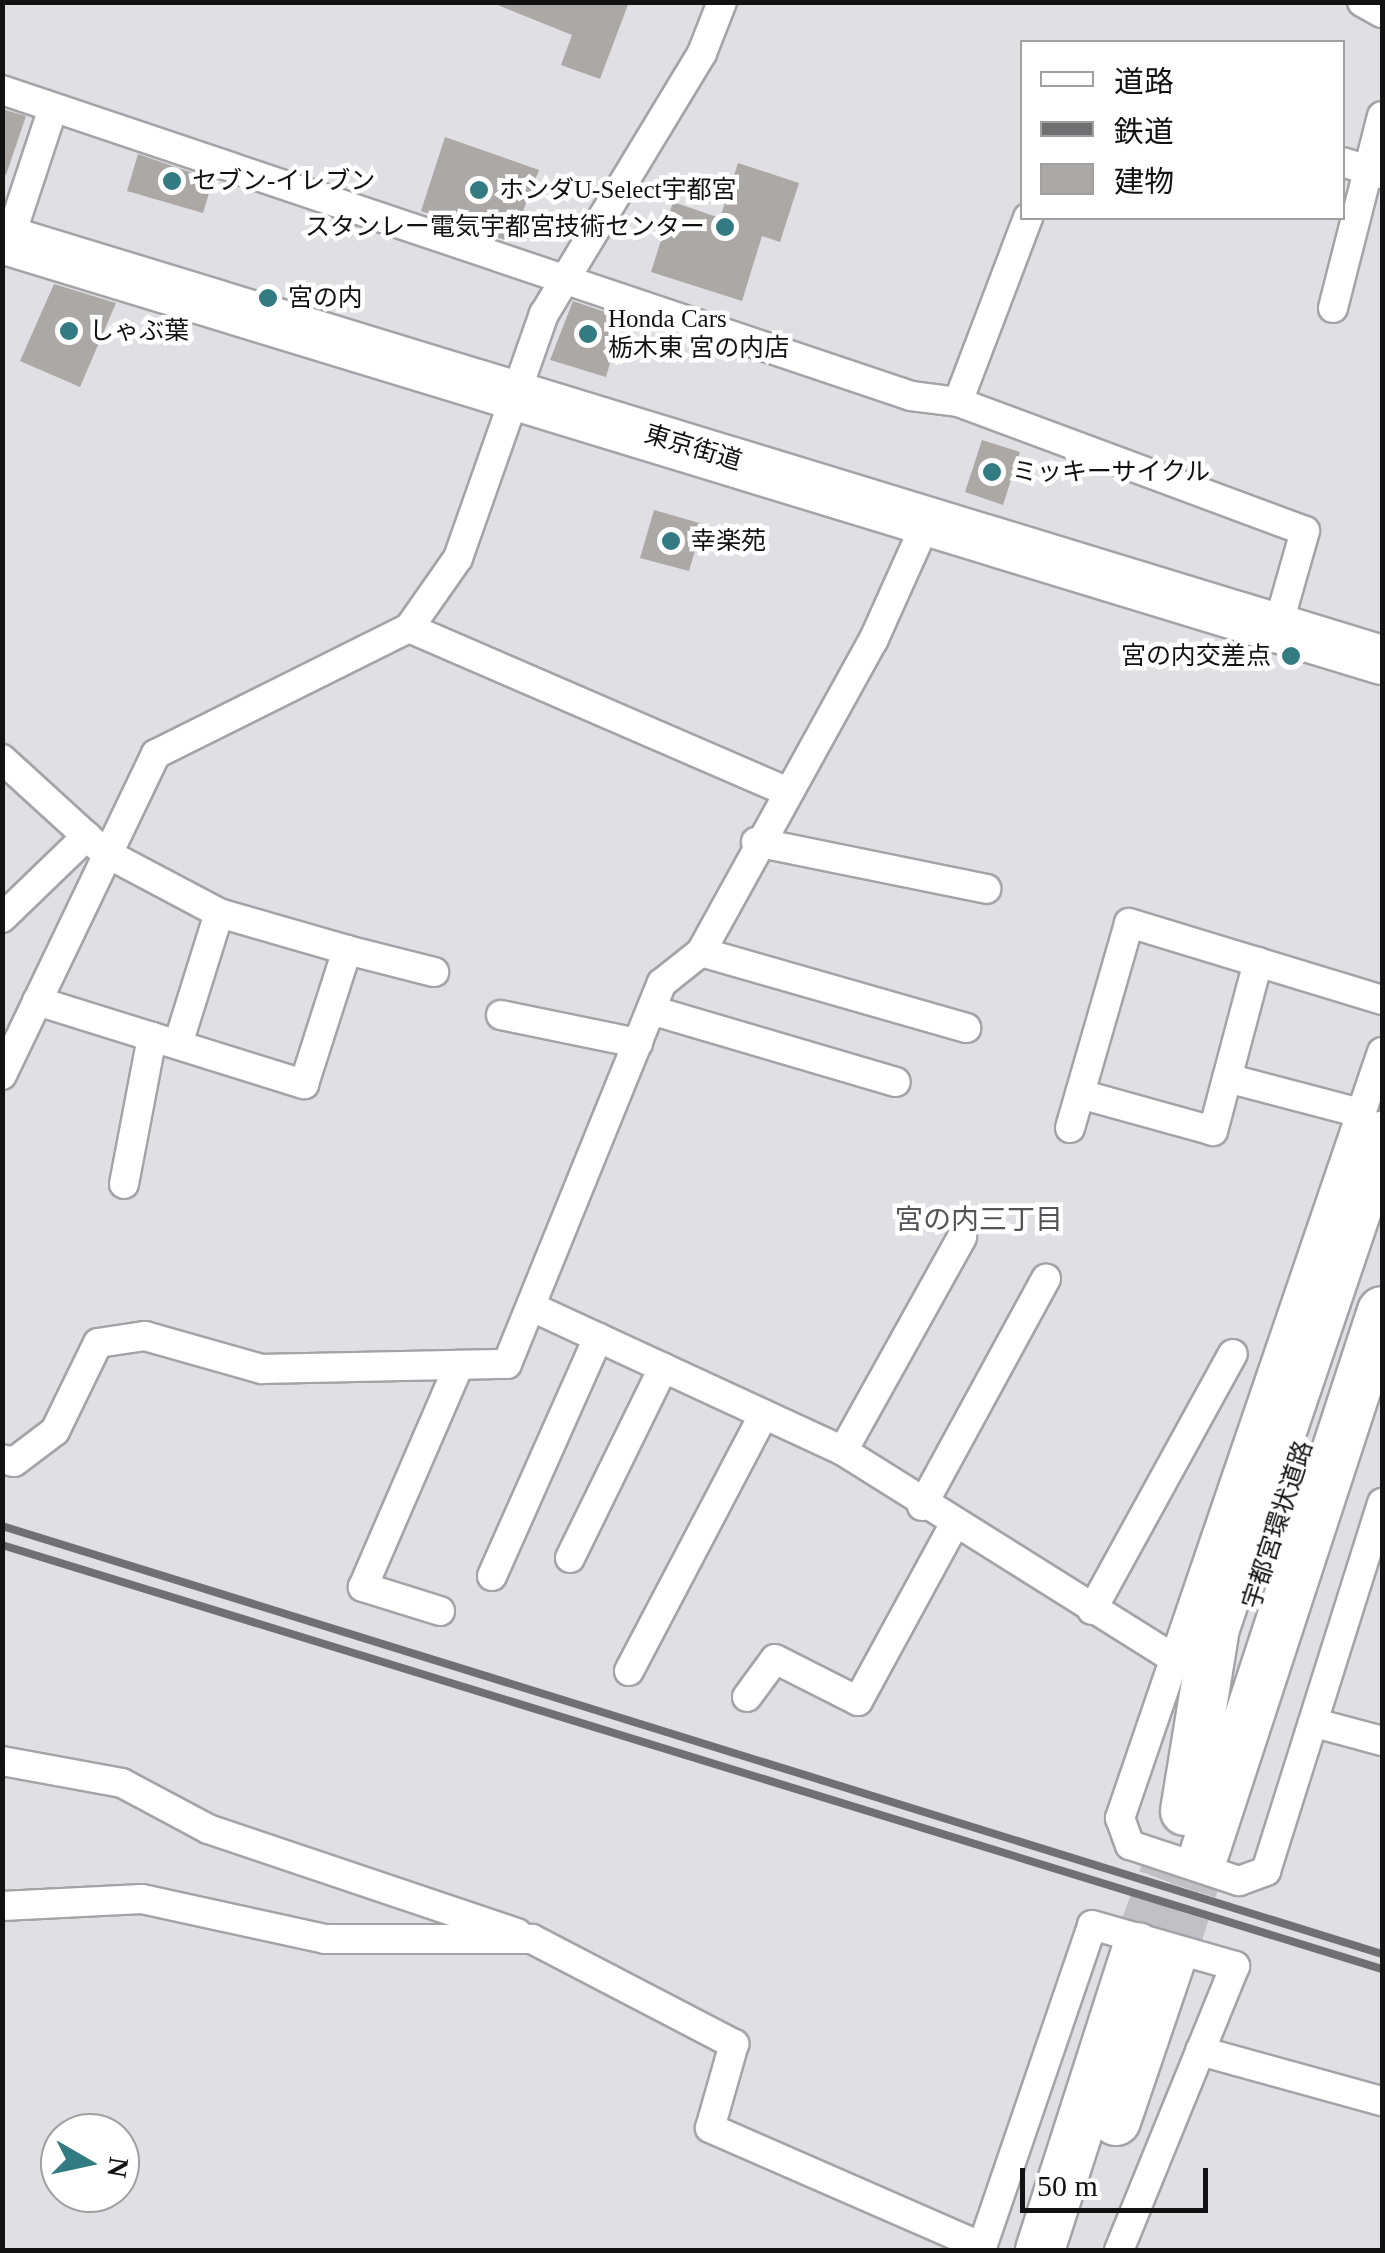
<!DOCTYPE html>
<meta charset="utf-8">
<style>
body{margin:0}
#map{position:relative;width:1385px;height:2253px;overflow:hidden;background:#e0dfe3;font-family:"Times New Roman","Noto Sans JP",serif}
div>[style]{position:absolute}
.building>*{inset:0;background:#aca8a6}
.trunk-tunnel>*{height:48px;margin-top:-24px;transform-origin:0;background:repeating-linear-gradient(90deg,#c1c0c4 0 48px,transparent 0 72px)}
.roads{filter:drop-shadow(2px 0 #a4a3a7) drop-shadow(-2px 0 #a4a3a7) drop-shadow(0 2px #a4a3a7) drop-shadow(0 -2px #a4a3a7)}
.minor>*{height:28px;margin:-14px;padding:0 14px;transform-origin:14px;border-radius:14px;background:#fff}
.trunk>*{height:48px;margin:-24px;padding:0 24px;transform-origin:24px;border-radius:24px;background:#fff}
.rail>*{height:8px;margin:-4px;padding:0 4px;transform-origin:4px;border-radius:4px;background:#706f71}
.dots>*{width:28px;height:28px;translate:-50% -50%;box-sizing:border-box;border:5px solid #fff;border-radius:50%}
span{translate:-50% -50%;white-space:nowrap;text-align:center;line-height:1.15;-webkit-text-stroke:9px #fff;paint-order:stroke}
.poi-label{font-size:25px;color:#121213}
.left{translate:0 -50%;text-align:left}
.right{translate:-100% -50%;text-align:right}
.street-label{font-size:25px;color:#121213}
.neighbourhood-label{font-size:28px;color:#545357}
.frame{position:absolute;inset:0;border:5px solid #121213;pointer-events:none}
.legend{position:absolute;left:1020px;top:40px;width:325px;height:180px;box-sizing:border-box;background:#fff;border:2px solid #a0a0a1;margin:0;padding:12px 18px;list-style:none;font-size:30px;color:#121213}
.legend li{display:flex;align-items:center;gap:20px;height:50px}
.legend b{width:50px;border:2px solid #a0a0a1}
.north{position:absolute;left:40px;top:2113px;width:100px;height:100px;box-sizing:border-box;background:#fff;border:2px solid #a0a0a1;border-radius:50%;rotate:99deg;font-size:28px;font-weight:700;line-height:40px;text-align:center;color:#121213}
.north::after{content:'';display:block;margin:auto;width:35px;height:45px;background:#337b82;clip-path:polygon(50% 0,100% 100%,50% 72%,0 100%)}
.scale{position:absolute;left:1020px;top:2168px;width:188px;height:45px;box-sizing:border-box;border:5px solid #121213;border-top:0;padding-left:12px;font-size:30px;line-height:35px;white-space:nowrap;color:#121213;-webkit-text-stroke:8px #fff;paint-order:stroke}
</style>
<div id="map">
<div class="building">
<div style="clip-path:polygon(490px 2px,629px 2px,600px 79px,561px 65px,572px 35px)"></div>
<div style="clip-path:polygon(2px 109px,26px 116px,6px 175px,2px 174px)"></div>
<div style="clip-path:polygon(445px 137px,539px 170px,511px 242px,421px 211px)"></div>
<div style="clip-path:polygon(138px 154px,213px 180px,203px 213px,127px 191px)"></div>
<div style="clip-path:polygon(738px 163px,799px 183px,780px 242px,762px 236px,742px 301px,651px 272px,673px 202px,720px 218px)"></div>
<div style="clip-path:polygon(54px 284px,116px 303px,80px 387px,20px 361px)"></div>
<div style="clip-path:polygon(573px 301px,623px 318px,606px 377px,550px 360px)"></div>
<div style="clip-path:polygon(982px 440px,1020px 452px,1003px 505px,965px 492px)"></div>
<div style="clip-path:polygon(654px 510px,703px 524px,689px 571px,640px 558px)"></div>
</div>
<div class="trunk-tunnel">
<div style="left:1137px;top:1947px;width:110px;rotate:-69.7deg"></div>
<div style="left:1171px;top:1959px;width:113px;rotate:-72.5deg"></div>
</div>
<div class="roads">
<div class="minor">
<div style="left:1362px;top:2px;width:23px;rotate:29deg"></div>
<div style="left:2px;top:90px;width:959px;rotate:18.6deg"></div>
<div style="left:911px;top:396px;width:47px;rotate:7.3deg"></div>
<div style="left:958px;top:402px;width:370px;rotate:20.4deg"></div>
<div style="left:1305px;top:531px;width:99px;rotate:105.9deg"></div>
<div style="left:1342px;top:162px;width:42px;rotate:16.7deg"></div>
<div style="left:9px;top:241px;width:140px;rotate:-71.7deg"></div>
<div style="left:1333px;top:308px;width:198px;rotate:-75.7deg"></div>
<div style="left:958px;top:402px;width:197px;rotate:-69.2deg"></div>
<div style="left:409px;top:628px;width:410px;rotate:23.4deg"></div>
<div style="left:2px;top:759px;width:138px;rotate:42.4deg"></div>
<div style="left:104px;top:852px;width:130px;rotate:27.9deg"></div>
<div style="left:219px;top:913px;width:133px;rotate:16.1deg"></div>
<div style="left:756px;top:842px;width:235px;rotate:11.5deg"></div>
<div style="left:2px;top:918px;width:118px;rotate:-44deg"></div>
<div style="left:701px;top:952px;width:276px;rotate:16deg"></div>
<div style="left:37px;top:1001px;width:280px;rotate:17.3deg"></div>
<div style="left:304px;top:1084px;width:141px;rotate:-72.2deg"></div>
<div style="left:347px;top:950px;width:90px;rotate:14.2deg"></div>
<div style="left:651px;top:1010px;width:255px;rotate:16.4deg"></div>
<div style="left:501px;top:1015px;width:140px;rotate:11.6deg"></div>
<div style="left:178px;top:1044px;width:137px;rotate:-72.6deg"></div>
<div style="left:1382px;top:1052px;width:810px;rotate:108.88deg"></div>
<div style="left:1120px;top:1818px;width:29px;rotate:70deg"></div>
<div style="left:1130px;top:1845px;width:115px;rotate:18.3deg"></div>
<div style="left:1239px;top:1881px;width:29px;rotate:-20deg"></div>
<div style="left:1266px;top:1871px;width:386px;rotate:-72.5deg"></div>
<div style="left:2px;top:1075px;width:356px;rotate:-64.4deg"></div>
<div style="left:156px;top:754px;width:283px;rotate:-26.5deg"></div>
<div style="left:409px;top:628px;width:85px;rotate:-55deg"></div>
<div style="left:458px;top:558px;width:259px;rotate:-70.6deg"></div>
<div style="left:544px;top:314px;width:305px;rotate:-58.8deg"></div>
<div style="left:702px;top:53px;width:55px;rotate:-68.6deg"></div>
<div style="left:1227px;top:1078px;width:138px;rotate:14.7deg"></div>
<div style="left:1080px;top:1094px;width:138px;rotate:15.5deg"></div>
<div style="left:1213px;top:1131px;width:175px;rotate:-75.1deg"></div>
<div style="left:1070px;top:1128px;width:213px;rotate:-73.9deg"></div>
<div style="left:1129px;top:923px;width:264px;rotate:16.9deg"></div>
<div style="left:124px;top:1184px;width:150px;rotate:-79.2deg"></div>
<div style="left:534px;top:1308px;width:340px;rotate:24.8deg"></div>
<div style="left:843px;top:1451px;width:395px;rotate:32.1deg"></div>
<div style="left:843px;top:1451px;width:245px;rotate:-60.9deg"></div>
<div style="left:2px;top:1459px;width:12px;rotate:14deg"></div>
<div style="left:14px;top:1462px;width:51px;rotate:-37.1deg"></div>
<div style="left:55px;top:1431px;width:98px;rotate:-64deg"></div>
<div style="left:98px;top:1343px;width:48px;rotate:-8.5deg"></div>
<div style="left:145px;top:1336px;width:122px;rotate:15.8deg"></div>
<div style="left:262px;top:1369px;width:245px;rotate:-1.2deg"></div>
<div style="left:507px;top:1364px;width:411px;rotate:-67.9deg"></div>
<div style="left:662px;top:983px;width:50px;rotate:-38.5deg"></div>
<div style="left:701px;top:952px;width:355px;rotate:-61.1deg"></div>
<div style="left:873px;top:641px;width:132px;rotate:-65.8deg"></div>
<div style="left:922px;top:1506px;width:259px;rotate:-61.4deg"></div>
<div style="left:570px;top:1558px;width:212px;rotate:-63.9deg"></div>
<div style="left:492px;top:1576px;width:261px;rotate:-66deg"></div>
<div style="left:1092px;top:1610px;width:292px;rotate:-61.2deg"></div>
<div style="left:440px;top:1611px;width:81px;rotate:-162.7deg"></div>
<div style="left:363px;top:1587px;width:242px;rotate:-66.6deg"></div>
<div style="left:629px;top:1671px;width:290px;rotate:-62.3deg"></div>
<div style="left:747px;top:1697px;width:47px;rotate:-53.6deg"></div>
<div style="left:775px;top:1659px;width:93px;rotate:26.8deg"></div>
<div style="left:858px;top:1701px;width:198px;rotate:-61.4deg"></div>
<div style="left:1315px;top:1723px;width:69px;rotate:15deg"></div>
<div style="left:2px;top:1761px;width:122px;rotate:10.4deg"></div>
<div style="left:122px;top:1783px;width:98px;rotate:28.1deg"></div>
<div style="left:208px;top:1829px;width:326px;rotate:18.6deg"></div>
<div style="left:2px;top:1906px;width:140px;rotate:-2.9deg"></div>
<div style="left:142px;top:1899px;width:187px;rotate:12.3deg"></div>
<div style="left:325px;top:1939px;width:207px"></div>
<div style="left:532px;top:1939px;width:228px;rotate:27.5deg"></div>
<div style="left:734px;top:2044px;width:87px;rotate:105.9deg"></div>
<div style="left:710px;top:2128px;width:297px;rotate:23.6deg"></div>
<div style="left:1200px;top:2051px;width:189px;rotate:15.4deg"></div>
<div style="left:981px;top:2250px;width:343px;rotate:-71.1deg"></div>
<div style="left:1092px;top:1925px;width:149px;rotate:16deg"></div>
<div style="left:1235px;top:1966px;width:307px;rotate:112.2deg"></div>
</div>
<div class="trunk">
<div style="left:2px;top:239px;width:1443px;rotate:16.97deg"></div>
<div style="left:1185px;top:1811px;width:185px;rotate:-80.7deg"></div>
<div style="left:1215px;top:1628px;width:520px;rotate:-71.25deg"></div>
<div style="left:1205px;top:1851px;width:568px;rotate:-71.85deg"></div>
<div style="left:1116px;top:2121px;width:171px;rotate:-71.2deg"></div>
<div style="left:1040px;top:2250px;width:318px;rotate:-72.2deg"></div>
</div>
</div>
<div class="rail">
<div style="left:2px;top:1526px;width:1445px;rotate:17.23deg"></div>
<div style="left:2px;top:1545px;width:1444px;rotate:17.08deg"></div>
</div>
<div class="dots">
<div style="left:172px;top:181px;background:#337b82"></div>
<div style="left:479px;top:190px;background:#337b82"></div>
<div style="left:725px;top:227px;background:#337b82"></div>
<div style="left:268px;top:298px;background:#337b82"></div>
<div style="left:69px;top:331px;background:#337b82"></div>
<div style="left:588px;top:334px;background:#337b82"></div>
<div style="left:992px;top:472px;background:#337b82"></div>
<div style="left:671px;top:541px;background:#337b82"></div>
<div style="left:1291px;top:656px;background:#337b82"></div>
</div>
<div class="poi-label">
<span class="left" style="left:192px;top:181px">セブン-イレブン</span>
<span class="left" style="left:499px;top:190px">ホンダU-Select宇都宮</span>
<span class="right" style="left:705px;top:227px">スタンレー電気宇都宮技術センター</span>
<span class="left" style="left:288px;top:298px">宮の内</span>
<span class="left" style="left:608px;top:334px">Honda Cars<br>栃木東 宮の内店</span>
<span class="left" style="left:89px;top:331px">しゃぶ葉</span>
<span class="left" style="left:1012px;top:472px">ミッキーサイクル</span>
<span class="left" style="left:691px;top:541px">幸楽苑</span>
<span class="right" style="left:1271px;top:656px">宮の内交差点</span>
</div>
<div class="street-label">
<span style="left:693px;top:448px;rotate:17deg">東京街道</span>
<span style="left:1278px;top:1525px;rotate:-72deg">宇都宮環状道路</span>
</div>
<div class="neighbourhood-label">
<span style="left:979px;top:1220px">宮の内三丁目</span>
</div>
<div class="frame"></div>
<ul class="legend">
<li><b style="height:12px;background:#fff"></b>道路</li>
<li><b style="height:12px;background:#706f71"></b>鉄道</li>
<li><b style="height:28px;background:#aca8a6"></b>建物</li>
</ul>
<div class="north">N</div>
<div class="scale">50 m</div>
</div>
